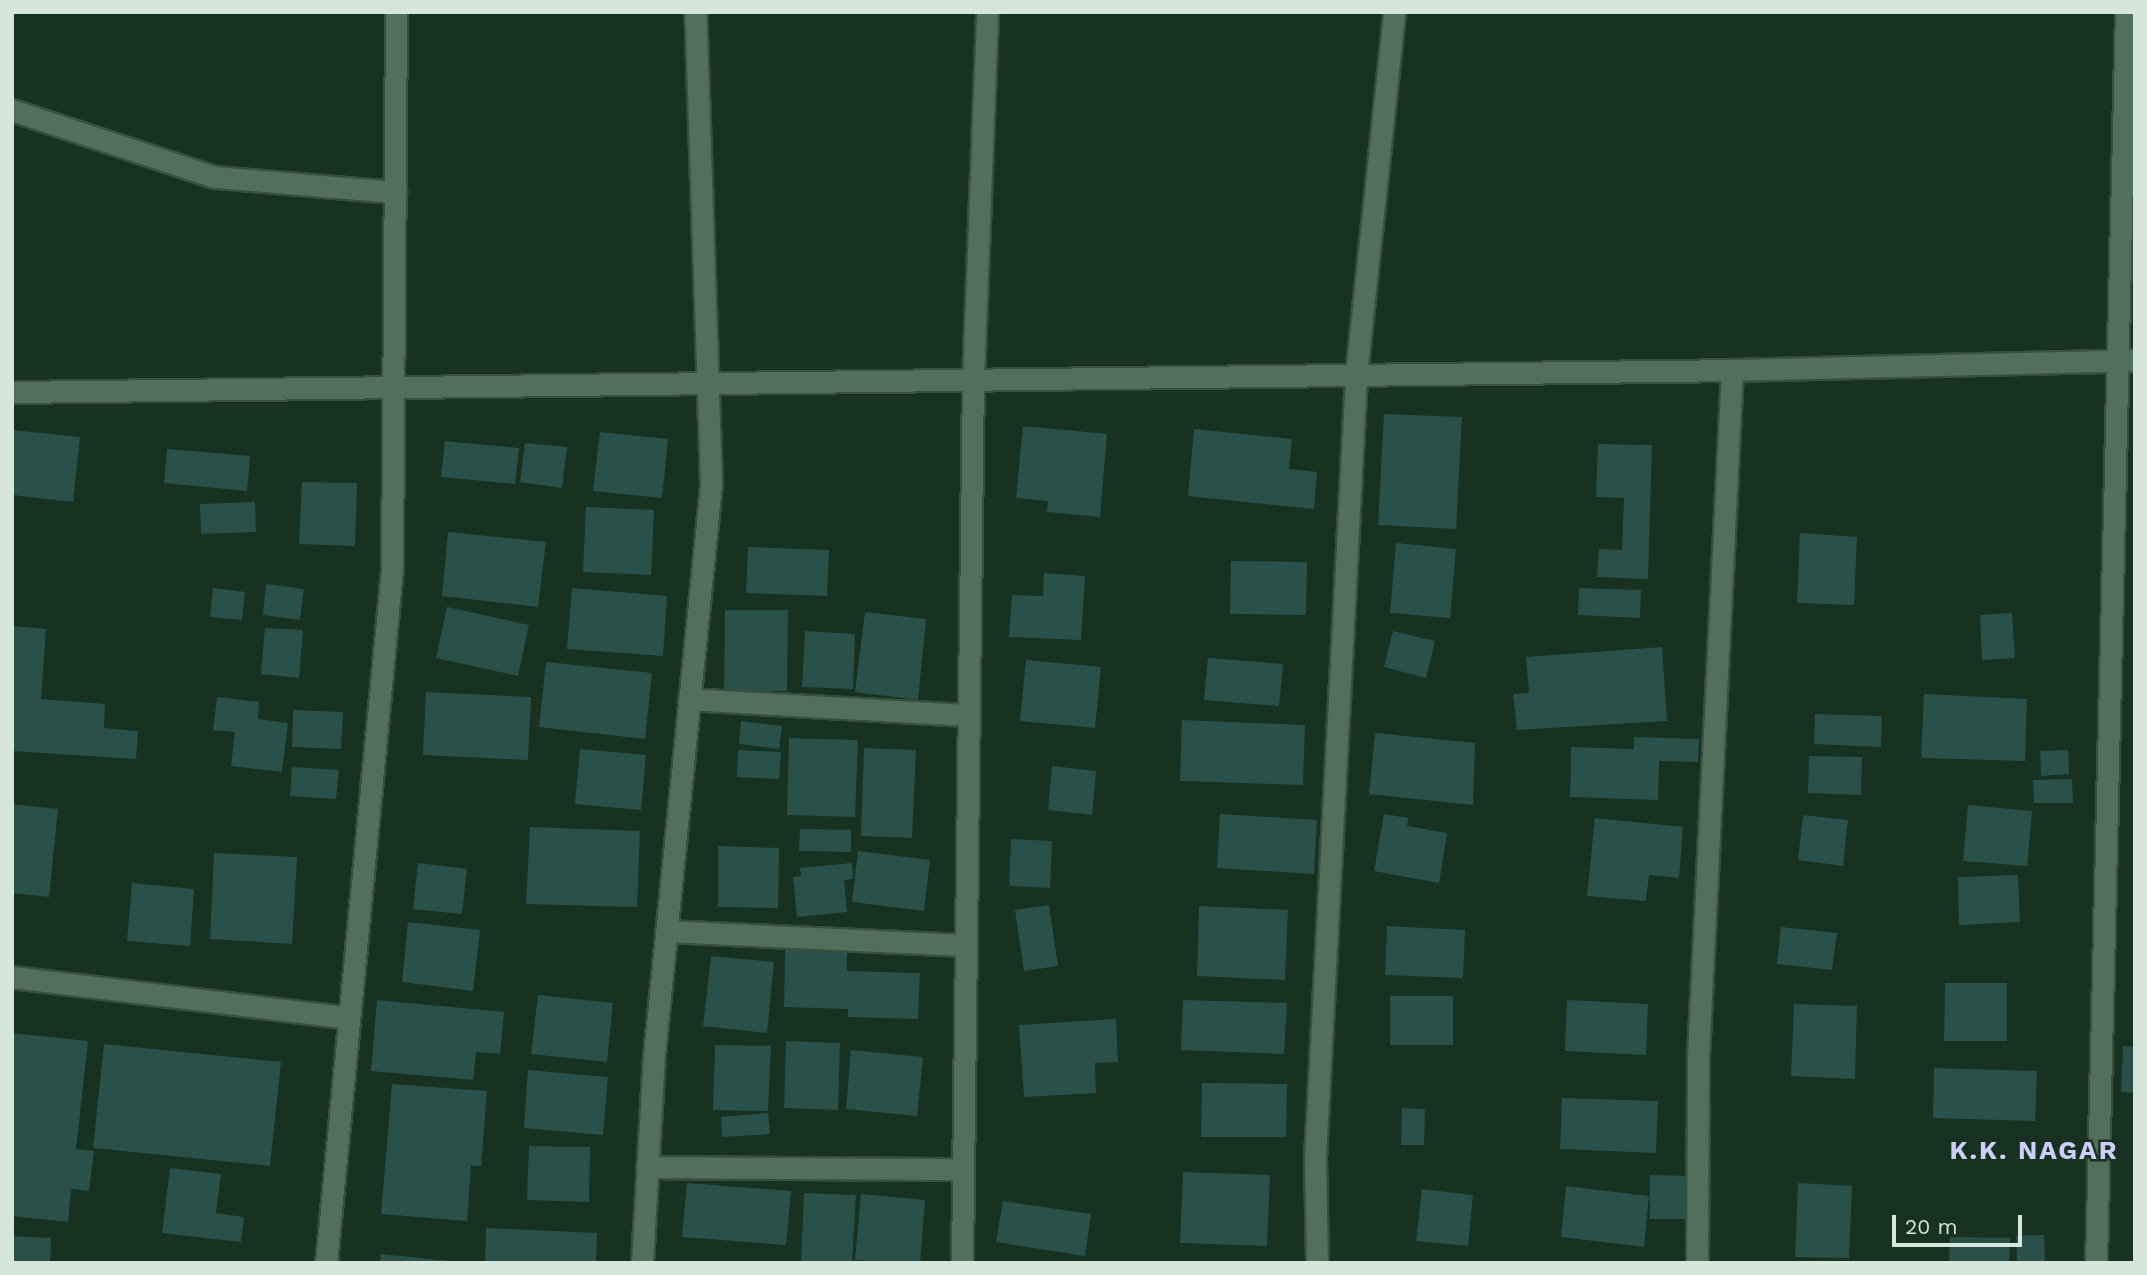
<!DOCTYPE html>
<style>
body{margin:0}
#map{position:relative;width:2147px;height:1275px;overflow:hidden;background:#173221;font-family:"Work Sans",sans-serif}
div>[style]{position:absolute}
.building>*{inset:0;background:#295049}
.roads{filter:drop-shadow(2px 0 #384f40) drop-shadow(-2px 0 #384f40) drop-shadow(0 2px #384f40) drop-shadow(0 -2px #384f40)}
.minor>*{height:21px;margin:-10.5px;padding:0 10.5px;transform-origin:10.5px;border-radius:10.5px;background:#526f5b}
span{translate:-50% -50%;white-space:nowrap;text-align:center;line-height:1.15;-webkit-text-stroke:5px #173221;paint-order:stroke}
.district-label{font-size:26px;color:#cfcefa;font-weight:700;letter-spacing:2px}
.frame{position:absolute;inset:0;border:14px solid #d6e6da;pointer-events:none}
.scale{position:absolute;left:1892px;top:1215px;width:130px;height:32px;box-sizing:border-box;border:4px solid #d6e6da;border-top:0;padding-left:9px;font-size:21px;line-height:24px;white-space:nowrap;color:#d6e6da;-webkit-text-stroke:5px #173221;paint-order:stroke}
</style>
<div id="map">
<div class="building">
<div style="clip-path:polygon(1384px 414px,1462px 417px,1456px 529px,1378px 525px)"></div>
<div style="clip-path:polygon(1023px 426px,1107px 434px,1100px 517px,1047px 512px,1048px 501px,1016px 498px)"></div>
<div style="clip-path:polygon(1194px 429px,1292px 439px,1289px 469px,1317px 472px,1314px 509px,1188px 496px)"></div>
<div style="clip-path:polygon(12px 430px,80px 437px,73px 502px,12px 495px)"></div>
<div style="clip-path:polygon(600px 432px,668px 439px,662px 498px,593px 491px)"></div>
<div style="clip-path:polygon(445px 441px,519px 448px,515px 484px,441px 477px)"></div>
<div style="clip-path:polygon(525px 443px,567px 447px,562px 488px,520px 482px)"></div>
<div style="clip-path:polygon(1598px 444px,1652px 445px,1648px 579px,1597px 577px,1599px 549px,1622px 550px,1624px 498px,1596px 497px)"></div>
<div style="clip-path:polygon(167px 449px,250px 456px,247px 491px,164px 483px)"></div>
<div style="clip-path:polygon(302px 482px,357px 483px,355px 546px,299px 544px)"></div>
<div style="clip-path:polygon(255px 502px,256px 532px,201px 534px,200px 504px)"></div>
<div style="clip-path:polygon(586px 507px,654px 510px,651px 575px,583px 572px)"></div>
<div style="clip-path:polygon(448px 532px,546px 542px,538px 607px,442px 596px)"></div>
<div style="clip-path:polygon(1800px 533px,1857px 537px,1854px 605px,1797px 603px)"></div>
<div style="clip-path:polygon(1396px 543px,1456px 549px,1450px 618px,1390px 613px)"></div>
<div style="clip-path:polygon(748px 547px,829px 550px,827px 596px,746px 593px)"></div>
<div style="clip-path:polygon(1231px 561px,1307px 562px,1306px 615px,1230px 614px)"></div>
<div style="clip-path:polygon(1044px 573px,1085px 576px,1081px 640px,1009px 637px,1012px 595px,1043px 596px)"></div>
<div style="clip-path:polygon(266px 584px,304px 589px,300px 620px,263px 615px)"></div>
<div style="clip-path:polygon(213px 588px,245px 592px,242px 620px,210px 617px)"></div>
<div style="clip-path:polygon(572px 588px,667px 596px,663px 656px,567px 649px)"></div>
<div style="clip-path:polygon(1579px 588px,1641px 590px,1640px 618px,1578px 615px)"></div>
<div style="clip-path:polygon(447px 607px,529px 625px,518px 676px,436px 658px)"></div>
<div style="clip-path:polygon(725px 610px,788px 610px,787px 691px,724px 691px)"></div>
<div style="clip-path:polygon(865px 612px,926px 619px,918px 700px,855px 692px)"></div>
<div style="clip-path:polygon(2012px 613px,2015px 658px,1982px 660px,1980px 615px)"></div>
<div style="clip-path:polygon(12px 626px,46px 629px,41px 699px,105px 704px,104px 728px,138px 731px,136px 759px,12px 751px)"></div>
<div style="clip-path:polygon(265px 628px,303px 630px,299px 678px,261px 674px)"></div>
<div style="clip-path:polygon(805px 631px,855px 634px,853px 689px,802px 687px)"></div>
<div style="clip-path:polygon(1393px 631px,1435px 641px,1426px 678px,1384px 667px)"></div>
<div style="clip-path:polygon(1662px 647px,1667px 721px,1517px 730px,1513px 694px,1529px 693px,1526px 657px)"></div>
<div style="clip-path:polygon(1208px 658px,1283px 664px,1279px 706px,1204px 700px)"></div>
<div style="clip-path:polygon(1026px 660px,1101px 667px,1095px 728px,1020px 721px)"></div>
<div style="clip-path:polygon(546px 662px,652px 673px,645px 739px,539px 727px)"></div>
<div style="clip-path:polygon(426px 692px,531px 697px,528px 760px,423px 755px)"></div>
<div style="clip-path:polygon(1924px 694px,2027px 699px,2025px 761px,1921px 758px)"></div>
<div style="clip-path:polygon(217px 697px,259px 702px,258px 719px,288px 723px,282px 772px,231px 766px,235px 732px,213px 730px)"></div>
<div style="clip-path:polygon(293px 710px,343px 712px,341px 749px,292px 747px)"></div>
<div style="clip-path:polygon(1815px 714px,1882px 716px,1881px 747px,1814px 744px)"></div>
<div style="clip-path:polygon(1182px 720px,1305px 725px,1303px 785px,1180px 781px)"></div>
<div style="clip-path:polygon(741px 721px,782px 726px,779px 749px,739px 744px)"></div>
<div style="clip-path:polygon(1375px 733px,1475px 743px,1473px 805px,1369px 794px)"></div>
<div style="clip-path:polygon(1634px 737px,1699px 739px,1698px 762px,1659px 761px,1658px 800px,1570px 797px,1571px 747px,1634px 749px)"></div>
<div style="clip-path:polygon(789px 738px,858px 740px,855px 817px,787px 815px)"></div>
<div style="clip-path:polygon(864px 748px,916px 750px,912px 838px,861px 836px)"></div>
<div style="clip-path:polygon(580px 749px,646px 755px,641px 810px,575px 804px)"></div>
<div style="clip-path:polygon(738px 750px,781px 752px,779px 779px,737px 777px)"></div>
<div style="clip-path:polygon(2068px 750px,2069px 774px,2041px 776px,2040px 751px)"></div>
<div style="clip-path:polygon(1809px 756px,1862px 757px,1861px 795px,1808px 793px)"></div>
<div style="clip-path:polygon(1052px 766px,1096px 771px,1092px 815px,1048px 810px)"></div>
<div style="clip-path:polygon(292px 767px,339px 770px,336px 799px,290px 796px)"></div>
<div style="clip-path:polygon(2072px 779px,2073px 803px,2034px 803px,2033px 780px)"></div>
<div style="clip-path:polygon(12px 804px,58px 809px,49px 897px,12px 893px)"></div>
<div style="clip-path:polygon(1968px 805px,2032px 811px,2027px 866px,1963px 861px)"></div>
<div style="clip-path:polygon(1220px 814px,1317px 820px,1314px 874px,1217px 868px)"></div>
<div style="clip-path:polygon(1384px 814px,1408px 818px,1407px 826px,1447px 833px,1439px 883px,1374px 871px)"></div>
<div style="clip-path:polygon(1803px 815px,1848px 820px,1843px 866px,1798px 860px)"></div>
<div style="clip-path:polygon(1595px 818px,1683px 827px,1679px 878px,1649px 875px,1646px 901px,1587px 896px)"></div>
<div style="clip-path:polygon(530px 827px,640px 831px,637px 907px,526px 904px)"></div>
<div style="clip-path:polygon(800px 829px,851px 830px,851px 852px,799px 851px)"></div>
<div style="clip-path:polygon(1011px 839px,1052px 841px,1050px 888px,1009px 886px)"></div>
<div style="clip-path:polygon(718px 846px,779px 848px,778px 908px,718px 907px)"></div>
<div style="clip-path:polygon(858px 851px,930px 860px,924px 911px,852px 902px)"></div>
<div style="clip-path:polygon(214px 853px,297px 857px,292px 944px,210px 939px)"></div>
<div style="clip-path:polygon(418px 863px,467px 869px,462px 914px,413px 909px)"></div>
<div style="clip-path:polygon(852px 863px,853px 879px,844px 880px,847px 912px,797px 917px,793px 877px,801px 876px,800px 868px)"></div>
<div style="clip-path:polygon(2018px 875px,2020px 922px,1959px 925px,1958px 877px)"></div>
<div style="clip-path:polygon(132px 883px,194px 889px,190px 946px,127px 941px)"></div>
<div style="clip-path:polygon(1049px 905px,1058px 966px,1024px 971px,1015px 910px)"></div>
<div style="clip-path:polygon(1199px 906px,1288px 910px,1285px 980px,1197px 976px)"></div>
<div style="clip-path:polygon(408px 922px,480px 930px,473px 991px,402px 982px)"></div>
<div style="clip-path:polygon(1387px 926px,1465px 930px,1463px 978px,1385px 975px)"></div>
<div style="clip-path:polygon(1781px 927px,1837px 933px,1832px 970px,1777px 964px)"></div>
<div style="clip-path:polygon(785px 949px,847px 950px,847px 971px,920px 973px,918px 1019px,848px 1017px,848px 1009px,784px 1007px)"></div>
<div style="clip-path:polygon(711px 956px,774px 962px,767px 1033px,703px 1026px)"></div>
<div style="clip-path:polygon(1945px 983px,2007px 983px,2007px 1041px,1944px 1041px)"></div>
<div style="clip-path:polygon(538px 995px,613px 1003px,607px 1062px,531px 1054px)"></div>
<div style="clip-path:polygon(1390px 996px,1453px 996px,1453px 1045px,1390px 1045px)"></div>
<div style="clip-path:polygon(377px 1000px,504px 1012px,500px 1054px,476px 1052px,473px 1080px,371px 1071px)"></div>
<div style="clip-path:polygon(1183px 1000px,1287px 1003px,1284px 1054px,1181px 1050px)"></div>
<div style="clip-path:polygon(1567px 1000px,1648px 1004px,1646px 1055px,1565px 1051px)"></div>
<div style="clip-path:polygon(1794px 1004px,1857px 1006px,1855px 1079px,1791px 1076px)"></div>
<div style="clip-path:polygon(1116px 1019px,1118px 1062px,1095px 1063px,1096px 1093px,1024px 1097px,1019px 1025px)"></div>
<div style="clip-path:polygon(12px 1033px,88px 1041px,76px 1149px,94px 1151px,89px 1191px,71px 1189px,68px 1222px,12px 1216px)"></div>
<div style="clip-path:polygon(786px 1041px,840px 1043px,838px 1110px,784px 1108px)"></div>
<div style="clip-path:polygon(104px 1044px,281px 1062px,270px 1166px,93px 1148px)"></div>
<div style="clip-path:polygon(715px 1045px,771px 1046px,768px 1111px,713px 1110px)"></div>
<div style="clip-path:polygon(2123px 1046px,2135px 1047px,2135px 1093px,2121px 1092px)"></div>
<div style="clip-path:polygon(851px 1050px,923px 1057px,917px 1116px,846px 1109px)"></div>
<div style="clip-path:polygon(1934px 1068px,2037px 1071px,2035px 1121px,1933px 1118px)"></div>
<div style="clip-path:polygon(528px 1070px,608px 1077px,603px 1135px,524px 1128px)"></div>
<div style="clip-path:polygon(1202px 1083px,1287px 1084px,1286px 1137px,1201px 1137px)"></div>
<div style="clip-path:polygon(392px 1084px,487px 1091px,481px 1166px,471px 1166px,467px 1221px,381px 1214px)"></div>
<div style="clip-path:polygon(1562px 1098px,1658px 1101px,1656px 1153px,1560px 1149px)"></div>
<div style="clip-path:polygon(1402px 1108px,1425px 1109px,1424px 1145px,1401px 1145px)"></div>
<div style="clip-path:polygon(768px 1113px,770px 1134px,722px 1137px,721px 1117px)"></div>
<div style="clip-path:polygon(529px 1146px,590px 1147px,589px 1202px,527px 1200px)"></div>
<div style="clip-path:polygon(170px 1168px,221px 1174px,216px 1213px,244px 1217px,241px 1242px,162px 1233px)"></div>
<div style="clip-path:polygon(1183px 1172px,1270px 1175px,1267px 1246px,1180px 1243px)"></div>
<div style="clip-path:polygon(1650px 1175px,1691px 1176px,1690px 1219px,1650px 1219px)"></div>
<div style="clip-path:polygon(687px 1183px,791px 1191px,786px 1245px,682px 1237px)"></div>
<div style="clip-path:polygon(1798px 1183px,1852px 1186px,1849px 1258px,1795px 1257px)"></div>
<div style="clip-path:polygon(1566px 1186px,1649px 1196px,1644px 1247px,1561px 1237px)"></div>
<div style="clip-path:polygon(1422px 1189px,1473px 1195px,1468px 1246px,1416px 1241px)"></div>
<div style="clip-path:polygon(804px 1193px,856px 1195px,852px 1263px,801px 1263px)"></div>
<div style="clip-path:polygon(861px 1194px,925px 1200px,920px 1263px,855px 1260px)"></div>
<div style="clip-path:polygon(1003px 1201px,1091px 1214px,1085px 1256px,996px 1242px)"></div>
<div style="clip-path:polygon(486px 1228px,597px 1233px,596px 1263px,485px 1263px)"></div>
<div style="clip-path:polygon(2044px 1235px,2045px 1263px,2017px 1263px,2016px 1236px)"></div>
<div style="clip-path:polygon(12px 1236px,51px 1238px,50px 1263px,12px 1263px)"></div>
<div style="clip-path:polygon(1950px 1237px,2010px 1238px,2009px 1263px,1949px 1263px)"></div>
<div style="clip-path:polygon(381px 1254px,449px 1261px,449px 1263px,380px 1263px)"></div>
</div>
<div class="roads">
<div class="minor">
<div style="left:12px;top:110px;width:214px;rotate:18.3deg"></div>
<div style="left:215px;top:177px;width:181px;rotate:4.8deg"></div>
<div style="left:12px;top:392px;width:1720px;rotate:-0.73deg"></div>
<div style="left:1732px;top:370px;width:403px;rotate:-1.4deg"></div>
<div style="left:689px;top:699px;width:280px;rotate:3.3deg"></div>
<div style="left:666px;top:931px;width:298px;rotate:2.7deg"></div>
<div style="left:12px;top:977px;width:339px;rotate:6.9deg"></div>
<div style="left:647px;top:1167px;width:316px;rotate:0.4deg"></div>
<div style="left:326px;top:1263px;width:697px;rotate:-84.57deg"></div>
<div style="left:392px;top:569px;width:557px;rotate:-89.59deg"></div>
<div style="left:642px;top:1263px;width:208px;rotate:-86.7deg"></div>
<div style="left:654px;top:1055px;width:574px;rotate:-84.3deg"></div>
<div style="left:711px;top:484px;width:472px;rotate:-91.9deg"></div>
<div style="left:962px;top:1263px;width:883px;rotate:-89.29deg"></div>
<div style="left:973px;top:380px;width:368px;rotate:-87.8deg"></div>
<div style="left:1317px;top:1263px;width:105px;rotate:-91.1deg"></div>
<div style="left:1315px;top:1158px;width:784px;rotate:-87deg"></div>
<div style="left:1356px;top:375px;width:365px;rotate:-84deg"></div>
<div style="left:1697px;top:1263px;width:207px;rotate:-89.7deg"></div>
<div style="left:1698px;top:1056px;width:687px;rotate:-87.16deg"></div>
<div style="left:2096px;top:1263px;width:1251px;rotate:-88.63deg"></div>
</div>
</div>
<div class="district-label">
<span style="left:2034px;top:1151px">K.K. NAGAR</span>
</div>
<div class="frame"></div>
<div class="scale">20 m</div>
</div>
